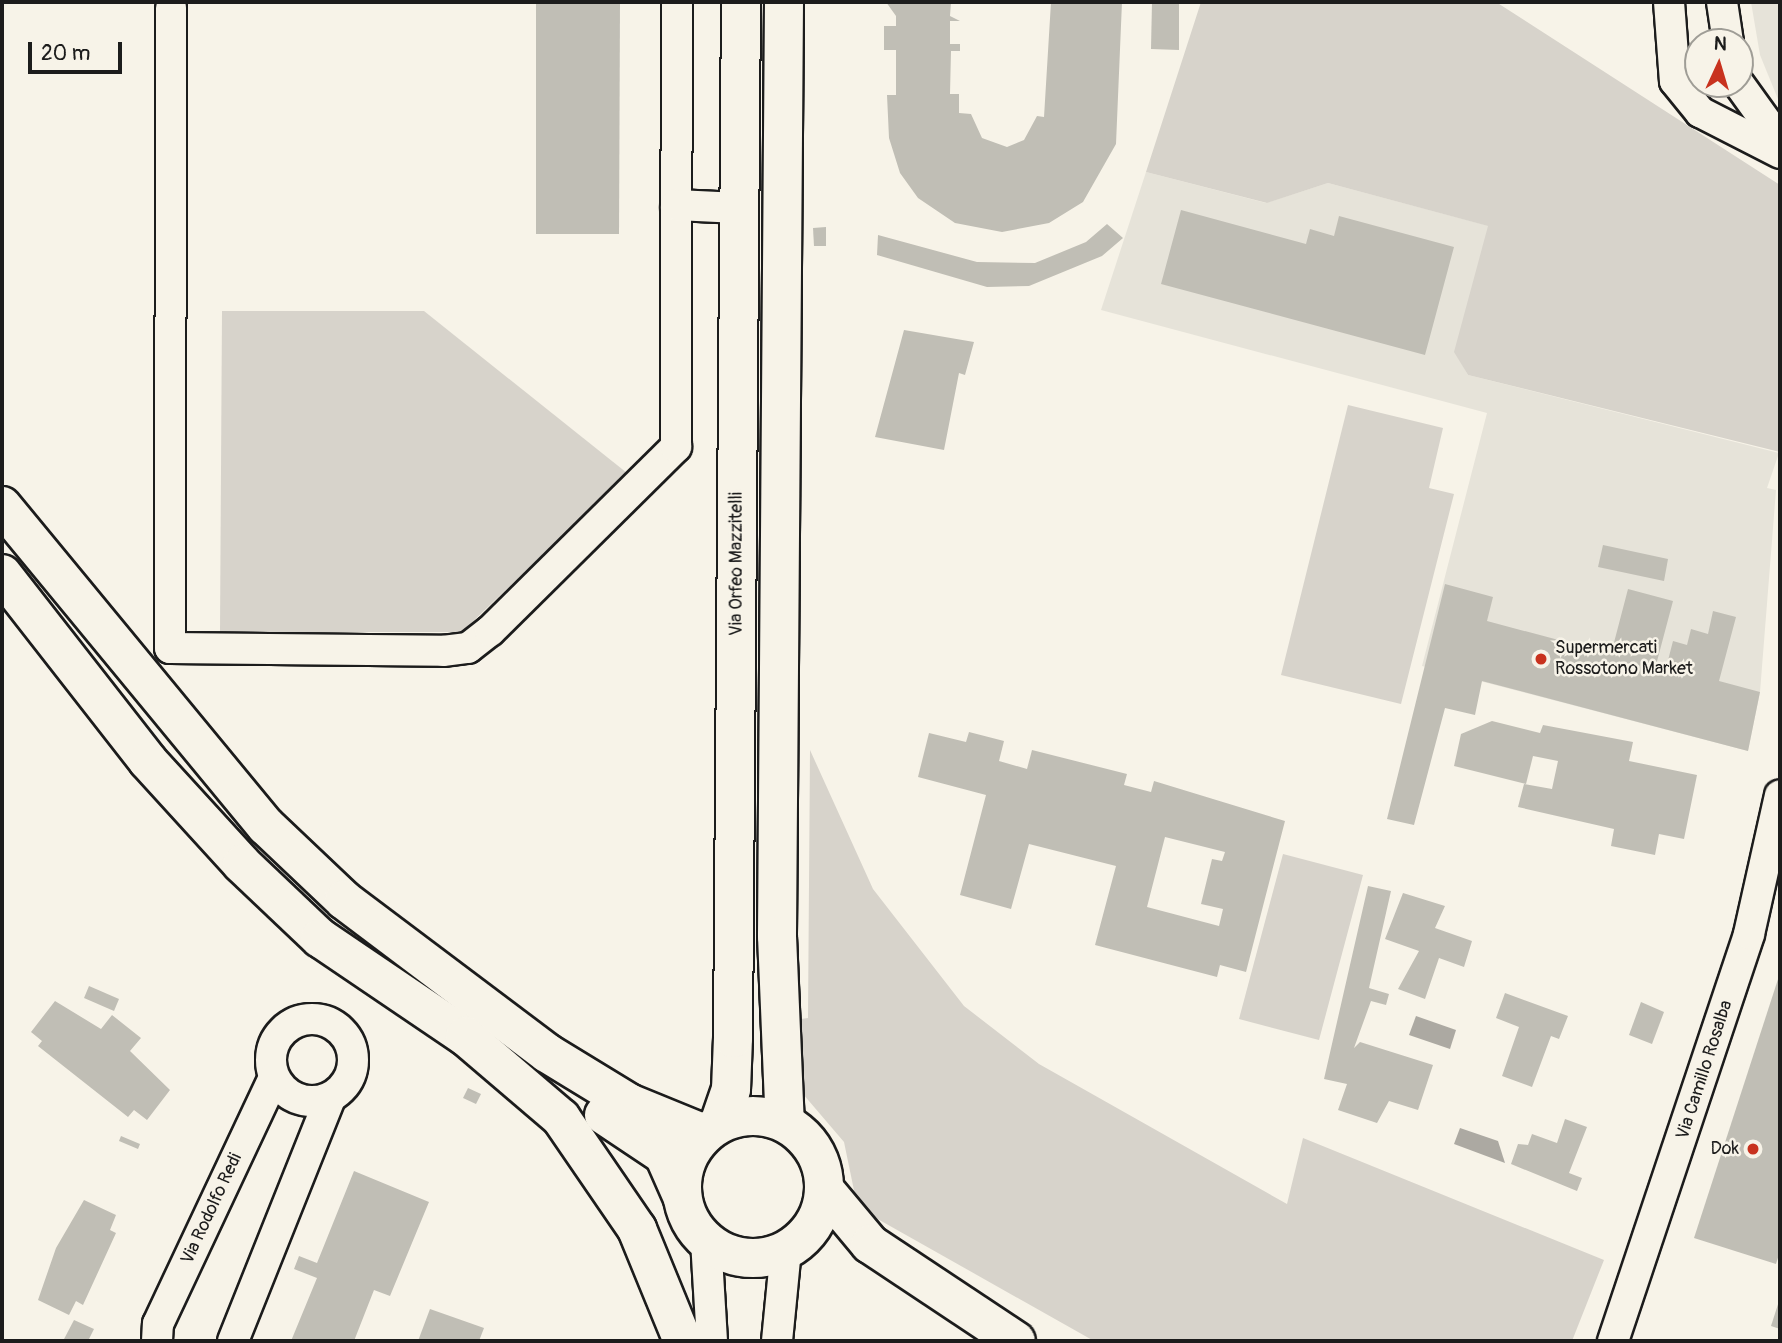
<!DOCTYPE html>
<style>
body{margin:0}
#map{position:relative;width:1782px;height:1343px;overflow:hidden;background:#f7f3e8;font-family:Pangolin,sans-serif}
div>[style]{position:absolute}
.built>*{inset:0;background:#e6e3d9}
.green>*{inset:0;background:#d7d3cb}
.water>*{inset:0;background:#aca9a2}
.building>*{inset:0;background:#c0beb5}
.roads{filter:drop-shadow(2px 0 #1c1c1c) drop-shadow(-2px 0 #1c1c1c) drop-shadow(0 2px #1c1c1c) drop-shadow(0 -2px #1c1c1c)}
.minor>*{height:30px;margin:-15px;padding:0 15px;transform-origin:15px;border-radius:15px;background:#f7f3e8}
.minor>.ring{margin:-15px;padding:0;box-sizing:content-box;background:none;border:30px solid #f7f3e8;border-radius:50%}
.major>*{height:38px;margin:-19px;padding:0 19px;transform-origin:19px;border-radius:19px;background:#f7f3e8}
.major>.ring{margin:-19px;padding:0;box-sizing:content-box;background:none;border:38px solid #f7f3e8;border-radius:50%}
.dots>*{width:19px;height:19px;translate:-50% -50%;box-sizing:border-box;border:4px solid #f7f3e8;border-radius:50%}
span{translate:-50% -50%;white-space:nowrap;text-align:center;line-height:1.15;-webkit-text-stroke:5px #f7f3e8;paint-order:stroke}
.street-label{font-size:18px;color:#1c1c1c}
.poi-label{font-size:18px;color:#1c1c1c}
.left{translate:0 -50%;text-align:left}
.right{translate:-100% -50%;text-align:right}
.frame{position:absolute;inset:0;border:4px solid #1c1c1c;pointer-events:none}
.north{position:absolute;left:1684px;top:28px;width:70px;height:70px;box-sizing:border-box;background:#f7f3e8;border:2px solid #9f9d96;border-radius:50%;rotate:4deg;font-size:19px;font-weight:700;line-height:28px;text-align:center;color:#1c1c1c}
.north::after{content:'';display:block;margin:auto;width:24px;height:32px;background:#c8321e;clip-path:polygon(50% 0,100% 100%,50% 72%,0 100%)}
.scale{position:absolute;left:28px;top:42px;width:94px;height:32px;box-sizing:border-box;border:4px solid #1c1c1c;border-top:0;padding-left:9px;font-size:21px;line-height:24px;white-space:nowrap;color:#1c1c1c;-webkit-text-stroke:5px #f7f3e8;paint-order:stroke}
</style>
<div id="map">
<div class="built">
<div style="clip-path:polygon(1751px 2px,1780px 2px,1780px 104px,1760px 55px)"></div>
<div style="clip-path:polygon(1146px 172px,1266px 203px,1328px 183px,1489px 226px,1455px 352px,1468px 375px,1779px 453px,1767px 488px,1776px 490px,1760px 692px,1748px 751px,1422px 666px,1487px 413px,1101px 310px)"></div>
</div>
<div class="green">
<div style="clip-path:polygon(1201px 2px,1496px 2px,1780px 185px,1780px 452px,1468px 375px,1454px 352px,1488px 226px,1328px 183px,1267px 203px,1146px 172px)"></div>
<div style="clip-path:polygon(222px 311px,424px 311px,627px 473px,462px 632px,220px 632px)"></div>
<div style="clip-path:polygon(1348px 405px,1443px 428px,1429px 488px,1454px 494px,1401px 704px,1281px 675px)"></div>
<div style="clip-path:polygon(810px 750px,873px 889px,964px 1006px,1039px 1064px,1287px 1204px,1303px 1138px,1604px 1260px,1572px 1341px,1094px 1341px,867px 1213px,856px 1200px,844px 1142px,803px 1094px,800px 1074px,801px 1019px,808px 1018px)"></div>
<div style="clip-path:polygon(1283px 854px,1363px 875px,1319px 1040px,1239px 1019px)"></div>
</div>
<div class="water">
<div style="clip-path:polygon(1416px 1016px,1456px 1030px,1450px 1049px,1409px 1035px)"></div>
<div style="clip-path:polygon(1460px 1128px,1498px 1141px,1505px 1163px,1454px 1144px)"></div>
</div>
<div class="building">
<div style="clip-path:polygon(536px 2px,620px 2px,619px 234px,536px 234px)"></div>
<div style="clip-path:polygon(886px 2px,951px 2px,950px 16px,960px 21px,950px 21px,950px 44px,960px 44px,960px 51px,951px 51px,950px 94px,959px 94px,959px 113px,971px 114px,982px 138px,1007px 147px,1024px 140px,1037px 116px,1044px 117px,1051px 2px,1122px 2px,1116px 144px,1083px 202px,1049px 223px,1002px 232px,955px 223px,918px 198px,900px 173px,889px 138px,887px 95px,896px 95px,896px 50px,884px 50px,884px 26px,896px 26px,896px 16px)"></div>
<div style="clip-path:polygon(1152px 2px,1179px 2px,1179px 50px,1151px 49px)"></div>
<div style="clip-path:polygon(1181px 210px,1306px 244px,1310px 229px,1334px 236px,1339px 216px,1454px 247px,1425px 355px,1161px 284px)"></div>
<div style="clip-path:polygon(1107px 224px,1123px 238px,1102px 256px,1029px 286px,987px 287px,877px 255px,878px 235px,977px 262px,1035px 263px,1086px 242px)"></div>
<div style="clip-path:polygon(826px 227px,826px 246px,814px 246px,813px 228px)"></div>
<div style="clip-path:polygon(904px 330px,974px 342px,965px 375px,959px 373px,944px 450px,875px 437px)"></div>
<div style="clip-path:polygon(1603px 545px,1668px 559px,1664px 581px,1598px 567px)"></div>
<div style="clip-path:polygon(1445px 584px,1493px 597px,1487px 621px,1611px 654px,1628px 589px,1673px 601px,1656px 665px,1666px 668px,1673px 641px,1687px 645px,1691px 629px,1708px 634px,1713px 611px,1736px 617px,1719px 681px,1760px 692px,1748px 751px,1482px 681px,1475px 715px,1445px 708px,1414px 825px,1387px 819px)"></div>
<div style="clip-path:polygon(1492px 721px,1540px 733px,1543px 725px,1633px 742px,1629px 761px,1697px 775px,1684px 839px,1659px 834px,1655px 855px,1611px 846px,1614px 829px,1518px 807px,1524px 784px,1552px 789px,1558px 761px,1533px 756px,1526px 784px,1454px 766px,1461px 734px)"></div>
<div style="clip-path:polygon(evenodd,969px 732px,1004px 741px,999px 761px,1027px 769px,1032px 750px,1127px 774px,1124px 785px,1151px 792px,1154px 781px,1285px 821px,1246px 972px,1220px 965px,1217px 977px,1095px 945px,1116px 866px,1029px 844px,1011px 909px,960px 895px,986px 795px,918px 777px,929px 733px,966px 742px,969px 732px,1165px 837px,1225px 852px,1222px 861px,1212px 859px,1201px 904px,1223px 909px,1219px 926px,1147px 907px,1165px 837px)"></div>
<div style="clip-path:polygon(1368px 886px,1391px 891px,1369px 988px,1389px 994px,1386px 1005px,1371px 1001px,1354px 1048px,1360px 1042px,1433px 1065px,1418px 1110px,1389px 1101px,1377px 1123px,1338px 1110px,1347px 1084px,1324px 1079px)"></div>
<div style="clip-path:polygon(1403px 893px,1445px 906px,1435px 928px,1472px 941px,1464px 967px,1439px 958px,1425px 999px,1398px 989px,1419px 951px,1385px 939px)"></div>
<div style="clip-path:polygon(1780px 973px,1780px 1251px,1776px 1264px,1694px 1238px)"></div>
<div style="clip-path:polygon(89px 986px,119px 999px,114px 1011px,84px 998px)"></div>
<div style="clip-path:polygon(1505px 993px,1568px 1016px,1559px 1039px,1551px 1036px,1532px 1087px,1502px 1076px,1519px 1027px,1496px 1018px)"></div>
<div style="clip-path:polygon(55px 1001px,101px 1029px,112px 1015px,141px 1038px,130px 1051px,170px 1090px,147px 1120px,134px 1110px,128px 1117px,38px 1046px,42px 1041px,31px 1032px)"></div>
<div style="clip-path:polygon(1641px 1002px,1664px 1012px,1652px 1044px,1629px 1035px)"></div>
<div style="clip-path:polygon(468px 1088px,481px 1094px,476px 1104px,463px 1098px)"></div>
<div style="clip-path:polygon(1565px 1119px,1587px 1127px,1569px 1173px,1582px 1178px,1577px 1191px,1511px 1164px,1518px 1144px,1528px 1145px,1532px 1134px,1557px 1143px)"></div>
<div style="clip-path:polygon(121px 1136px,140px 1144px,138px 1149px,119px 1141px)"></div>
<div style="clip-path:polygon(354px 1171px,429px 1202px,390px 1296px,374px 1290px,354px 1341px,291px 1341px,317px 1278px,294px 1269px,299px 1256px,317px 1263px)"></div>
<div style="clip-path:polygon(84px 1200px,116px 1215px,110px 1230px,116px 1233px,83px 1305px,76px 1301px,69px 1315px,38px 1300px,56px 1248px)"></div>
<div style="clip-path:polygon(1780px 1298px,1780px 1329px,1771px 1326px)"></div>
<div style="clip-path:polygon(430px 1309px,484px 1328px,479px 1341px,418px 1341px)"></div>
<div style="clip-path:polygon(74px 1320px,94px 1329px,88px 1341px,63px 1341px)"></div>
</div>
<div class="roads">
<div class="minor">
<div style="left:1669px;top:2px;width:79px;rotate:85.7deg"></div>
<div style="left:1675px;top:81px;width:40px;rotate:51deg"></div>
<div style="left:1700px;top:112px;width:90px;rotate:27.1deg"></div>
<div style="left:1722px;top:2px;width:40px;rotate:81.5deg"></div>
<div style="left:171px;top:8px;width:640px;rotate:90.09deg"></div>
<div style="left:170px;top:648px;width:273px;rotate:0.6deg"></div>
<div style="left:443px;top:651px;width:25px;rotate:-7deg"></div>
<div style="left:468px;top:648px;width:28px;rotate:-38deg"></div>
<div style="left:490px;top:631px;width:262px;rotate:-44.7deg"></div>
<div style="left:676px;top:447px;width:445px;rotate:-89.9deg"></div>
<div style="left:1739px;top:84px;width:70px;rotate:54.3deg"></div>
<div style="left:676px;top:205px;width:63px;rotate:2.7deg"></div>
<div class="ring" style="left:271px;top:1019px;width:52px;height:52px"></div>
<div style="left:706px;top:1240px;width:101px;rotate:86.6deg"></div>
<div style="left:157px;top:1341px;width:17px;rotate:-87deg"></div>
<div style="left:158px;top:1324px;width:272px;rotate:-64.8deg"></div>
<div style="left:233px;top:1341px;width:262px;rotate:-68.2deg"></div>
<div style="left:777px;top:1341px;width:92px;rotate:-84.4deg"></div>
<div style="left:1613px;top:1341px;width:429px;rotate:-71.5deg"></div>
<div style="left:1749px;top:934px;width:142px;rotate:-77.4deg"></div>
</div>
<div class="major">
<div style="left:784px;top:2px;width:934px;rotate:90.43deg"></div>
<div style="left:777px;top:936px;width:187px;rotate:87.6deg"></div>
<div style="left:2px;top:506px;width:415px;rotate:50.5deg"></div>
<div style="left:266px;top:826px;width:108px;rotate:43.5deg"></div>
<div style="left:344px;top:900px;width:254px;rotate:37deg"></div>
<div style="left:547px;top:1053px;width:96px;rotate:31.4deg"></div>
<div style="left:629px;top:1103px;width:82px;rotate:22.2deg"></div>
<div style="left:2px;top:574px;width:237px;rotate:52deg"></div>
<div style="left:148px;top:761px;width:139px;rotate:47.6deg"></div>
<div style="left:242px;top:864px;width:108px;rotate:43.5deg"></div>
<div style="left:320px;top:938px;width:175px;rotate:34.1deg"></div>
<div style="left:465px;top:1036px;width:126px;rotate:40.5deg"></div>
<div style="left:561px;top:1118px;width:135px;rotate:55.6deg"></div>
<div style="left:637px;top:1229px;width:121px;rotate:67.7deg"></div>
<div style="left:604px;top:1115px;width:72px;rotate:33.7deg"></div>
<div style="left:664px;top:1155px;width:45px;rotate:66.3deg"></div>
<div class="ring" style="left:682px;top:1116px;width:104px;height:104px"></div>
<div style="left:719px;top:1124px;width:36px;rotate:-71deg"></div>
<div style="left:731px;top:1090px;width:52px;rotate:-87.8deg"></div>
<div style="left:733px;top:1038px;width:1036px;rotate:-89.56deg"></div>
<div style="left:824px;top:1189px;width:72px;rotate:50.1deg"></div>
<div style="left:870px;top:1244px;width:175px;rotate:33.6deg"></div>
</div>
</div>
<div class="dots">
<div style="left:1541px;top:659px;background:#c8321e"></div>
<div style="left:1753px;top:1149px;background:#c8321e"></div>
</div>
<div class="street-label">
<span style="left:737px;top:564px;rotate:-90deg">Via Orfeo Mazzitelli</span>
<span style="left:1705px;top:1070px;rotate:-72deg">Via Camillo Rosalba</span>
<span style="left:212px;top:1209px;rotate:-65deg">Via Rodolfo Redi</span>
</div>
<div class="poi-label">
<span class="left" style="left:1555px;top:659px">Supermercati<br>Rossotono Market</span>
<span class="right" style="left:1739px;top:1149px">Dok</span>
</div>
<div class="frame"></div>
<div class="north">N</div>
<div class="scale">20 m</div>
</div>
